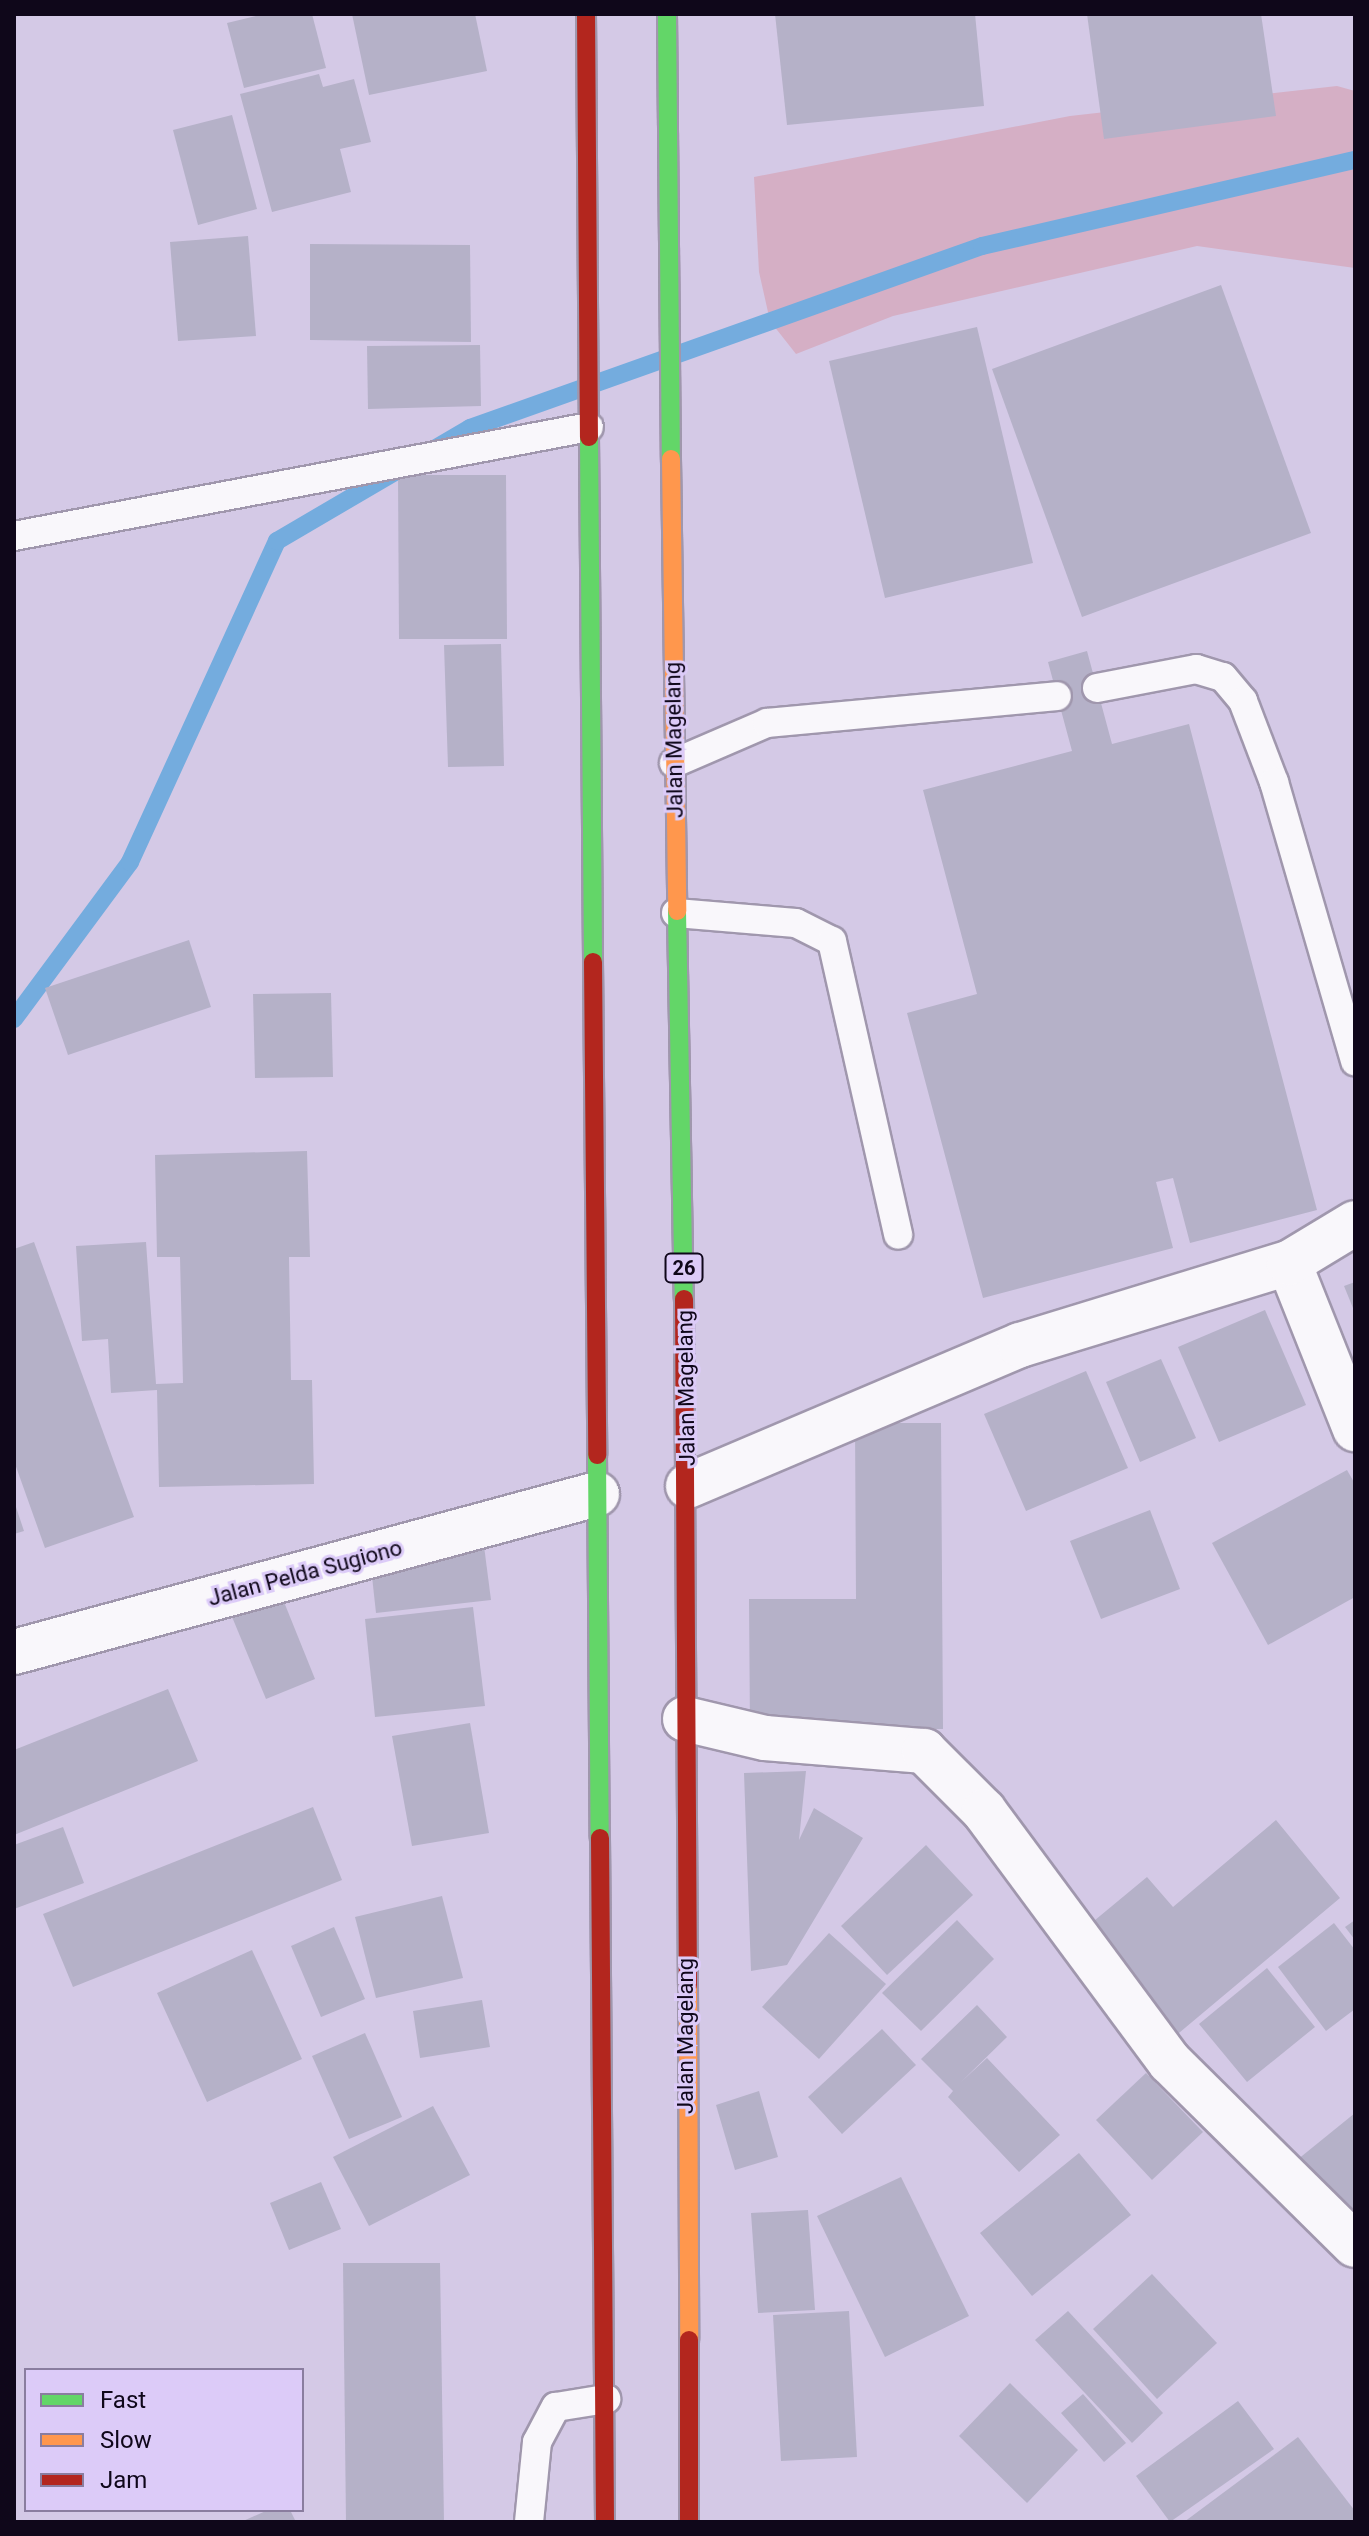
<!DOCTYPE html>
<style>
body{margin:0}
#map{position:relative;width:1369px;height:2536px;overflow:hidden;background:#d4c9e6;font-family:Roboto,sans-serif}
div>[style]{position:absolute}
.green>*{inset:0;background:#d5afc5}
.stream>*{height:18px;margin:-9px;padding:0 9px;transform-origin:9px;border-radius:9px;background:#74acde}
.building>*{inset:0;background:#b5b1c8}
.roads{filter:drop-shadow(2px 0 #a097ad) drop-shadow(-2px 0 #a097ad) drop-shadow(0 2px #a097ad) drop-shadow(0 -2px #a097ad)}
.lane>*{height:28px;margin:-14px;padding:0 14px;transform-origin:14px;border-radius:14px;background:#f9f7fb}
.street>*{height:44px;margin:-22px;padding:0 22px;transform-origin:22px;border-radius:22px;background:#f9f7fb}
.fast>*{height:18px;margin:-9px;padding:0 9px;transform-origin:9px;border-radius:9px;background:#63d668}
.slow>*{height:18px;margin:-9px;padding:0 9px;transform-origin:9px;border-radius:9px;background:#ff974d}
.jam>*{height:18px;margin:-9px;padding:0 9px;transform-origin:9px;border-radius:9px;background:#b3261e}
span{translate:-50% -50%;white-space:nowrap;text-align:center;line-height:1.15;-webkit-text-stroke:6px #dccbf8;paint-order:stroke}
.shield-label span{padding:2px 6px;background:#dccbf8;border:2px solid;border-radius:6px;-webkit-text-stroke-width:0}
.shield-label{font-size:20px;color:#0f071a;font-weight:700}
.street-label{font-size:22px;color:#0f071a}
.frame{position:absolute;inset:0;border:16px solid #0f071a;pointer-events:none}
.legend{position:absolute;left:24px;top:2368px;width:280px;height:144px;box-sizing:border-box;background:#dccbf8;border:2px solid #8a7d9f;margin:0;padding:10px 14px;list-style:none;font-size:24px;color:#0f071a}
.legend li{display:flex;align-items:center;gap:16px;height:40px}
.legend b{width:40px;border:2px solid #8a7d9f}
</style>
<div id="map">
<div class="green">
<div style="clip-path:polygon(1337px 86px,1355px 91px,1355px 268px,1197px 246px,893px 316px,796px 354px,770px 321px,759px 272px,754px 177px,1070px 116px)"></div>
</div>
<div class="stream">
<div style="left:431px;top:451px;width:45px;rotate:-30.5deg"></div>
<div style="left:470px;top:428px;width:543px;rotate:-19.57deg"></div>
<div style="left:982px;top:246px;width:383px;rotate:-13deg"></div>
<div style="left:14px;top:1019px;width:195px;rotate:-53.5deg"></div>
<div style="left:130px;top:862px;width:353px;rotate:-65.4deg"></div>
<div style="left:277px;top:541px;width:140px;rotate:-30.4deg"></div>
</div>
<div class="building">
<div style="clip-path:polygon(264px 14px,312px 14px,326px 68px,244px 88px,227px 23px)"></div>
<div style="clip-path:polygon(352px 14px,475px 14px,487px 71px,369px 95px)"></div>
<div style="clip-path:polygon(775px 14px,975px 14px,984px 106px,787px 125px)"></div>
<div style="clip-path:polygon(1087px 14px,1261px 14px,1276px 116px,1104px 139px)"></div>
<div style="clip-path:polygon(319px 74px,323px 87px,354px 79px,371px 142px,340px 149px,351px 192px,272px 212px,240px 94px)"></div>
<div style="clip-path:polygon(232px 115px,257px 209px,198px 225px,173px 130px)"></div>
<div style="clip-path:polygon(248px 236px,256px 336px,178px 341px,170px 242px)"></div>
<div style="clip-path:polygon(310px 244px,470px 245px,471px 342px,310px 340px)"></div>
<div style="clip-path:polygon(1221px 285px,1311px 533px,1082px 617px,992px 369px)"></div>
<div style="clip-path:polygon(977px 327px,1033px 563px,885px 598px,829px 361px)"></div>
<div style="clip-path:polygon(480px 345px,481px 406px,368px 409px,367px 346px)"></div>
<div style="clip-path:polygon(398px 475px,506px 475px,507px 639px,399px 639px)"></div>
<div style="clip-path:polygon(501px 644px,504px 766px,448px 767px,444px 645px)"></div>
<div style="clip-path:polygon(1087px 651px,1112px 744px,1189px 724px,1317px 1210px,1190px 1243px,1173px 1178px,1156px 1182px,1173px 1248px,983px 1298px,907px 1013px,977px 994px,923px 790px,1072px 751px,1048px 662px)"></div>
<div style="clip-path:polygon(189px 940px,211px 1007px,68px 1055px,45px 988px)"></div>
<div style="clip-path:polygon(331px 993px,333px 1077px,255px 1078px,253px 994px)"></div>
<div style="clip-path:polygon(307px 1151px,310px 1257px,289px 1257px,291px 1380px,312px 1380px,314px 1484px,159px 1487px,157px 1390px,111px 1393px,108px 1339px,82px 1341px,76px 1246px,146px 1242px,156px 1384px,183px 1383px,180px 1257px,157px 1257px,155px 1155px)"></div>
<div style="clip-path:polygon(34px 1242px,134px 1517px,45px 1548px,14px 1461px,14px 1249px)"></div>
<div style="clip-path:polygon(1355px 1282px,1355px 1313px,1344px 1286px)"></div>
<div style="clip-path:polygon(1265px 1310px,1306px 1405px,1219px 1442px,1178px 1347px)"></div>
<div style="clip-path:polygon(1161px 1359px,1196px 1438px,1140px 1462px,1106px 1382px)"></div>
<div style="clip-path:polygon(1086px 1371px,1128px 1468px,1026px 1511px,984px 1414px)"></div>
<div style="clip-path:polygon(855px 1423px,941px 1423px,943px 1729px,750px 1730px,749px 1599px,856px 1599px)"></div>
<div style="clip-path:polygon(1347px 1470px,1355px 1484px,1355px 1597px,1268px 1645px,1212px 1543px)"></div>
<div style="clip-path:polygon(14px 1501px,24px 1531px,14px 1534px)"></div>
<div style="clip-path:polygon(1150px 1510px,1180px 1589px,1101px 1619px,1070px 1541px)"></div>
<div style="clip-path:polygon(484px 1546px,491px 1600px,376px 1613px,370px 1558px)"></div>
<div style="clip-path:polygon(280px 1592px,315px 1679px,266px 1699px,230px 1612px)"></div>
<div style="clip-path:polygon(473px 1607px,485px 1706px,375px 1717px,365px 1619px)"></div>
<div style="clip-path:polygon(168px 1689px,198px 1761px,14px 1835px,14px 1750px)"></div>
<div style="clip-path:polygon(470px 1723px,489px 1833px,412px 1846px,392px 1736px)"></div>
<div style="clip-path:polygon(806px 1771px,799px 1840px,814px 1808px,863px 1838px,787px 1965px,751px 1971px,744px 1773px)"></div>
<div style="clip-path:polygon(313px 1807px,342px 1880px,73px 1987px,43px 1914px)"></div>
<div style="clip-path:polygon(1276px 1820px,1340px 1898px,1167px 2043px,1077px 1935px,1147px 1877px,1173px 1907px)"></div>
<div style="clip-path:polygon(63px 1827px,84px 1883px,14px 1909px,14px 1845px)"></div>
<div style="clip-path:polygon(926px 1845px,973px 1895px,887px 1975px,841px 1926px)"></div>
<div style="clip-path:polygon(442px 1896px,463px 1978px,376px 1998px,355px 1917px)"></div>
<div style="clip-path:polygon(957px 1920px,994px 1959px,921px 2031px,882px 1993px)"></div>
<div style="clip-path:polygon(1355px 1920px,1355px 1940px,1345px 1927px)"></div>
<div style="clip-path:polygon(1334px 1923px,1355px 1950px,1355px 2009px,1326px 2031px,1278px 1967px)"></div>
<div style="clip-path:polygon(334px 1927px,365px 1999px,321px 2017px,291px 1946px)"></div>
<div style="clip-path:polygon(829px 1933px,886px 1984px,819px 2059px,762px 2007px)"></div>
<div style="clip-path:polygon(252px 1950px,302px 2059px,207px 2102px,157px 1993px)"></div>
<div style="clip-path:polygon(1267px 1968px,1315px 2027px,1247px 2082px,1199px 2024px)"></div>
<div style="clip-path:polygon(482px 2000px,490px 2047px,420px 2058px,413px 2011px)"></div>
<div style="clip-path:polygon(977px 2005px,1007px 2037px,961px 2082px,987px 2058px,1060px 2135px,1019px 2172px,948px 2097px,953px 2091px,921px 2059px)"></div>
<div style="clip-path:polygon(882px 2029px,916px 2065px,842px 2134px,808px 2097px)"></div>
<div style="clip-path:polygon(365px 2033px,402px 2117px,349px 2139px,312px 2056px)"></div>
<div style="clip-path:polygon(1146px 2073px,1203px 2132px,1152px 2180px,1096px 2120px)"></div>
<div style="clip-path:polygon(759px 2091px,778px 2157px,735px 2170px,716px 2105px)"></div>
<div style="clip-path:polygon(433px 2106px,470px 2175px,369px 2226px,333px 2157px)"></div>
<div style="clip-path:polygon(1355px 2113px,1355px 2226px,1297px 2160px)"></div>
<div style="clip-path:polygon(1079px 2153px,1131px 2215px,1032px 2296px,980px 2233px)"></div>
<div style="clip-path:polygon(901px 2177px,969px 2316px,885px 2357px,817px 2216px)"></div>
<div style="clip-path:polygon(321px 2182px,341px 2229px,289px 2250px,270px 2203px)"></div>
<div style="clip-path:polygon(808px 2210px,815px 2310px,758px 2313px,751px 2213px)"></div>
<div style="clip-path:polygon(343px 2263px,440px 2263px,444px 2522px,346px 2522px)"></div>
<div style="clip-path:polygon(1152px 2274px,1217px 2343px,1157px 2399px,1093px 2329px)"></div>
<div style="clip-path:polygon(849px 2311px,857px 2457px,781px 2461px,773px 2315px)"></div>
<div style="clip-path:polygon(1068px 2311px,1163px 2413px,1132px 2443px,1035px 2340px)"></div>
<div style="clip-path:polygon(1010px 2383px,1078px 2450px,1027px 2503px,959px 2436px)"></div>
<div style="clip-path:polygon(1083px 2394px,1126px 2443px,1104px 2462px,1061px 2413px)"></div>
<div style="clip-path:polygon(1238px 2401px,1274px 2449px,1170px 2522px,1136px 2476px)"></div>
<div style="clip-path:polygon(1298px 2437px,1355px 2511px,1355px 2522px,1184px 2522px)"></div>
<div style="clip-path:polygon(268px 2510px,290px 2510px,296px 2522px,241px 2522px)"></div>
</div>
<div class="roads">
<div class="lane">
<div style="left:14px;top:536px;width:585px;rotate:-10.73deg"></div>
<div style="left:1097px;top:688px;width:101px;rotate:-10.9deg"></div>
<div style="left:1196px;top:669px;width:28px;rotate:17deg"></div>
<div style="left:1223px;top:677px;width:31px;rotate:50deg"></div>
<div style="left:1243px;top:701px;width:87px;rotate:69.1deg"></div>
<div style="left:1274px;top:782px;width:291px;rotate:73.8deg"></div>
<div style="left:674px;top:763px;width:101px;rotate:-23.3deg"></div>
<div style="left:767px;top:723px;width:291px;rotate:-5.3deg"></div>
<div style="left:676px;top:913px;width:120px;rotate:4.8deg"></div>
<div style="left:796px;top:923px;width:40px;rotate:26.6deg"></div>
<div style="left:832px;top:941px;width:301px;rotate:77.3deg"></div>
<div style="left:529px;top:2522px;width:80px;rotate:-84.3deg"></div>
<div style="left:537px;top:2442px;width:40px;rotate:-62deg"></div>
<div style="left:556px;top:2407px;width:51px;rotate:-9.1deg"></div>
</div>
<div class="street">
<div style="left:1289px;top:1263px;width:179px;rotate:68.3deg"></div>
<div style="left:688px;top:1486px;width:361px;rotate:-23deg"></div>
<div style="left:1020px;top:1345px;width:281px;rotate:-17deg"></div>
<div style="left:1289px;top:1263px;width:77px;rotate:-31.2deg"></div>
<div style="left:14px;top:1652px;width:604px;rotate:-15.16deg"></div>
<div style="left:685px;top:1719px;width:82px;rotate:13.4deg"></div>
<div style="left:765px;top:1738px;width:160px;rotate:4.7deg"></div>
<div style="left:924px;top:1751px;width:85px;rotate:45deg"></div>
<div style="left:984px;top:1811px;width:312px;rotate:53.5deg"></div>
<div style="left:1170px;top:2062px;width:260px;rotate:44.7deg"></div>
</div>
<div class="fast">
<div style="left:667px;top:14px;width:445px;rotate:89.5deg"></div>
<div style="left:589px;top:437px;width:525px;rotate:89.56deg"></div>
<div style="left:677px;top:911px;width:388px;rotate:89deg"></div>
<div style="left:597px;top:1455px;width:383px;rotate:89.6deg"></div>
</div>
<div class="slow">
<div style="left:671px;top:459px;width:452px;rotate:89.2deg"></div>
<div style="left:688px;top:1985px;width:355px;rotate:89.8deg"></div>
</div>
<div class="jam">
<div style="left:586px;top:14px;width:423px;rotate:89.6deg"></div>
<div style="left:593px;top:962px;width:493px;rotate:89.5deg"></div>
<div style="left:684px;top:1299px;width:686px;rotate:89.67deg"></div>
<div style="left:600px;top:1838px;width:684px;rotate:89.58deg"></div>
<div style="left:689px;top:2340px;width:182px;rotate:90deg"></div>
</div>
</div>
<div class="shield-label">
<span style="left:684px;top:1268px">26</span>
</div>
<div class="street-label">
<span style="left:674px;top:740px;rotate:-91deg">Jalan Magelang</span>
<span style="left:686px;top:1388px;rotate:-91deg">Jalan Magelang</span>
<span style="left:305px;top:1573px;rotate:-15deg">Jalan Pelda Sugiono</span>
<span style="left:686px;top:2036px;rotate:-90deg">Jalan Magelang</span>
</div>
<div class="frame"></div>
<ul class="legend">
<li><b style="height:10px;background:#63d668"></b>Fast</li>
<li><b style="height:10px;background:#ff974d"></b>Slow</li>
<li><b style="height:10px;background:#b3261e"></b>Jam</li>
</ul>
</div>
